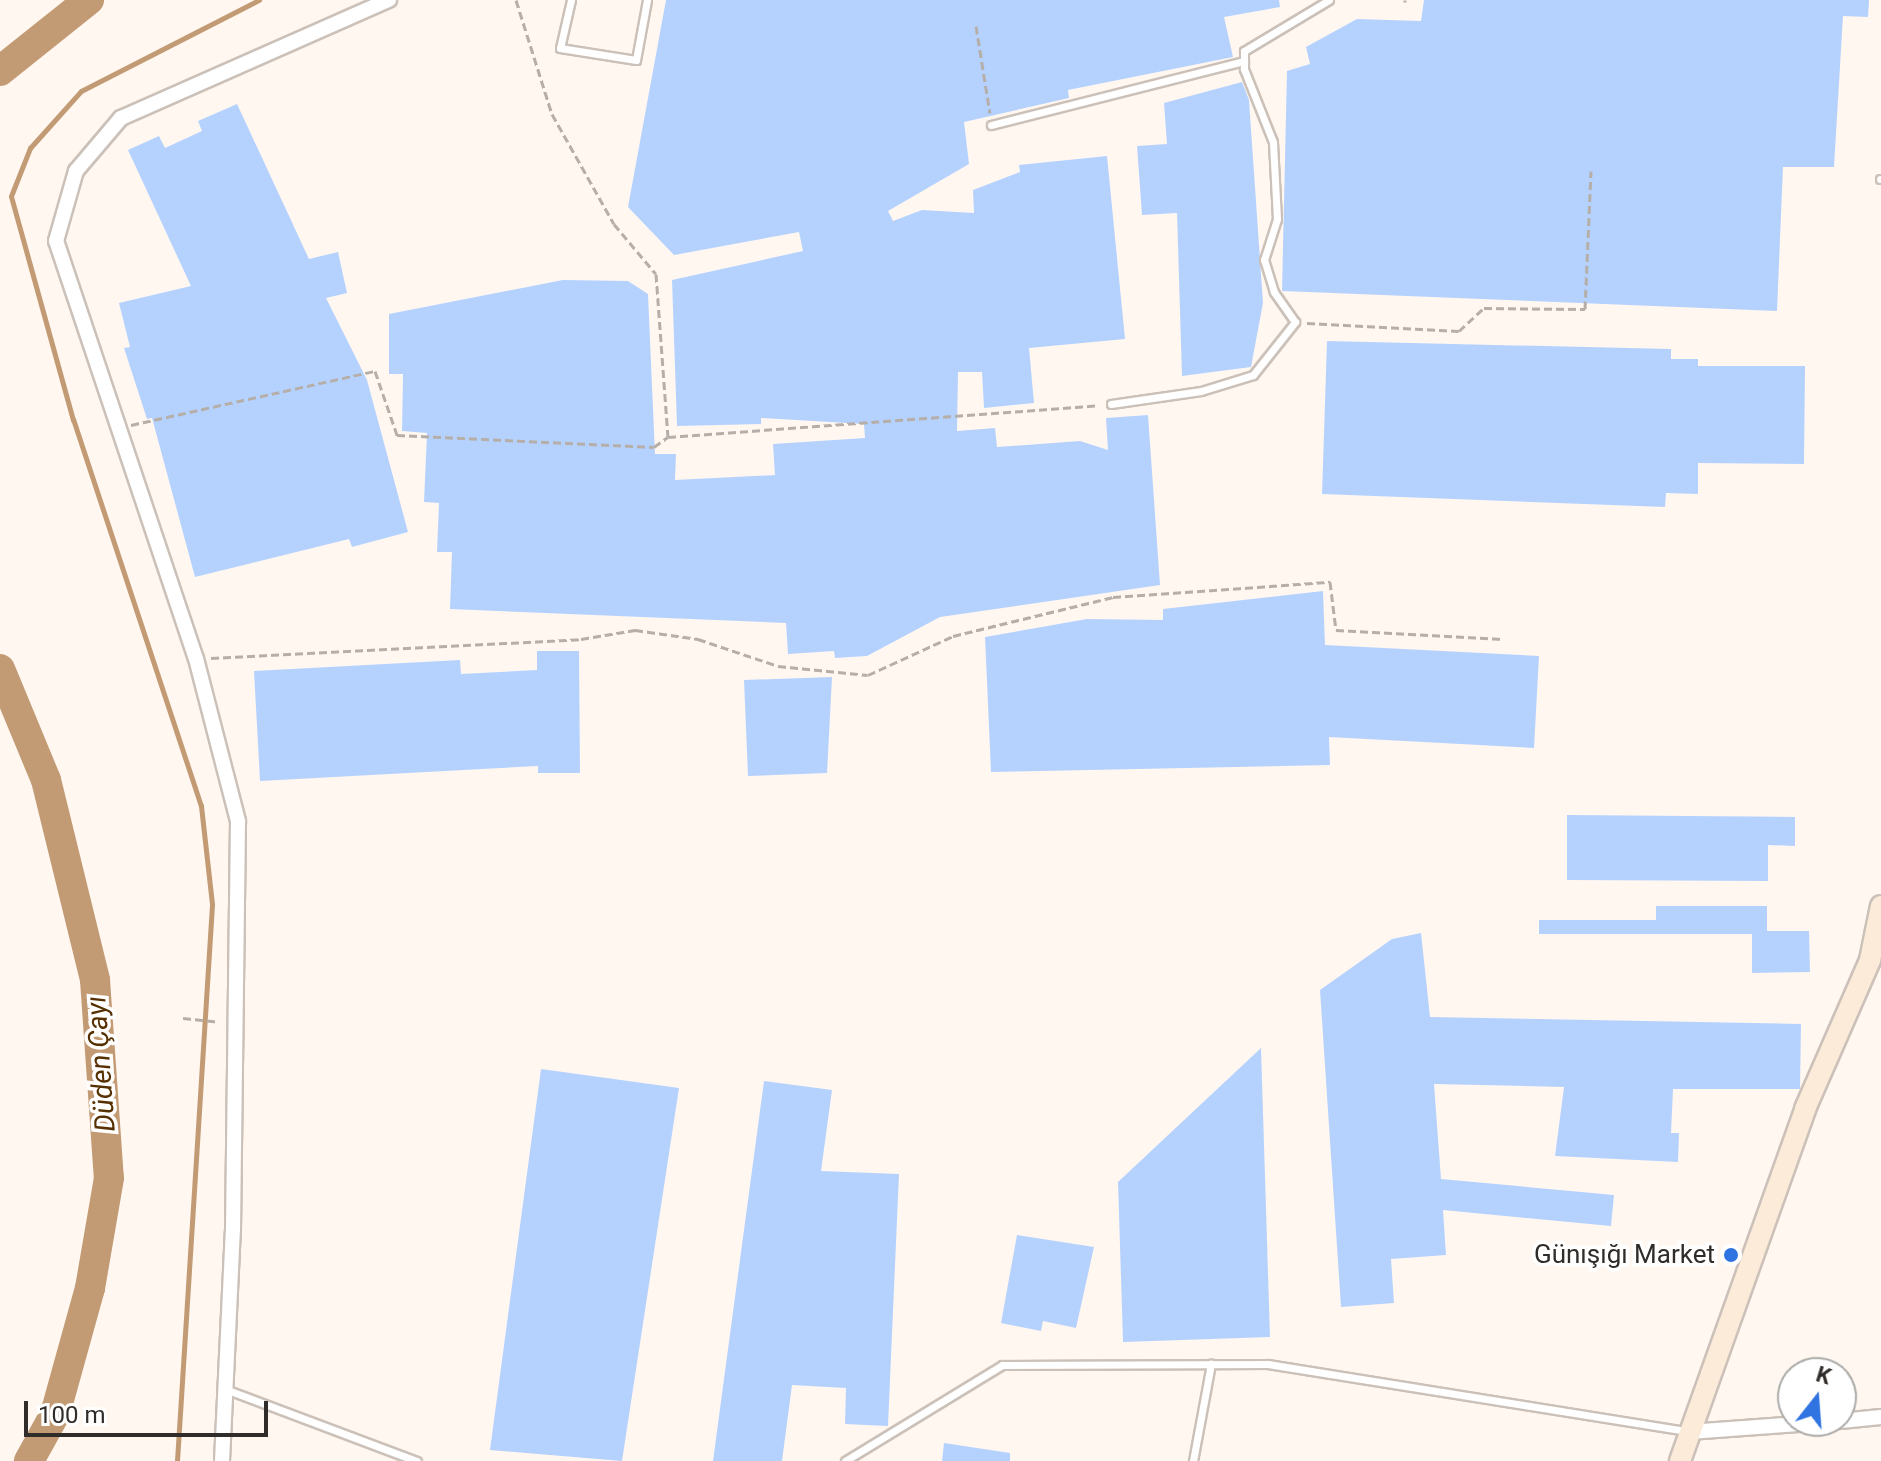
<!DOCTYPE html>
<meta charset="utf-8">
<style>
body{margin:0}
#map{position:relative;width:1881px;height:1461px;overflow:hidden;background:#fff7f0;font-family:Roboto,sans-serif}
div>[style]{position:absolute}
.stream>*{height:5px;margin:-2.5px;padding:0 2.5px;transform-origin:2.5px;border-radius:2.5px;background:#c29b75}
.river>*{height:30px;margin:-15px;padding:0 15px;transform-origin:15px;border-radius:15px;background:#c29b75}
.building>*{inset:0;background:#b5d2fe}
.path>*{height:3px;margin-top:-1.5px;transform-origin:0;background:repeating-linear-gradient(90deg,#b5aea9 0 8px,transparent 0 12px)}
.roads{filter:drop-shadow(2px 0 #cbc1b9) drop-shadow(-2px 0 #cbc1b9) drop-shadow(0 2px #cbc1b9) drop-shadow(0 -2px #cbc1b9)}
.lane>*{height:7px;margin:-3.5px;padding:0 3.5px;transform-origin:3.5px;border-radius:3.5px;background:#fff}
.street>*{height:14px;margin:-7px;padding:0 7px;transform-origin:7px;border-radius:7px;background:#fff}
.secondary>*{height:20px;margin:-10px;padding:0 10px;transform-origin:10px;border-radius:10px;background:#fdebda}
.dots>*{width:22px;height:22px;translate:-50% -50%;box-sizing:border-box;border:4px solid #fff;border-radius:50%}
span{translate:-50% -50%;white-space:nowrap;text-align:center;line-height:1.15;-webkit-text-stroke:7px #fff;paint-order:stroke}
.poi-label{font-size:26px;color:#302c29}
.right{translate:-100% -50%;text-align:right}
.water-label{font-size:28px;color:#563000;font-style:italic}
.north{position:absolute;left:1777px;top:1357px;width:80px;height:80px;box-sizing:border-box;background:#fff;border:2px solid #acaba9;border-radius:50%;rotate:17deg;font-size:22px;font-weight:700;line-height:32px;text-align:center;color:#302c29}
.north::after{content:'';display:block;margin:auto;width:28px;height:36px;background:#3074e1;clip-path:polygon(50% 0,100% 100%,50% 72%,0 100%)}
.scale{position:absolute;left:24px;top:1401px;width:244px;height:36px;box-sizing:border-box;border:4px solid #302c29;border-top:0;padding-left:10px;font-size:24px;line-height:28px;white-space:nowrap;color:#302c29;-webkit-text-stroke:6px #fff;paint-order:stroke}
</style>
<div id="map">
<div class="stream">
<div style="left:177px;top:1461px;width:558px;rotate:-86.4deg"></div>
<div style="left:212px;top:904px;width:99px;rotate:-96.4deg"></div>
<div style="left:201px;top:806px;width:407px;rotate:-108.3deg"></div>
<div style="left:73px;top:420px;width:232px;rotate:-105.5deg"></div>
<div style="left:11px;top:196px;width:52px;rotate:-68.4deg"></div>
<div style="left:30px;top:148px;width:76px;rotate:-48.2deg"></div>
<div style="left:81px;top:91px;width:200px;rotate:-27.1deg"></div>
</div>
<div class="river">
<div style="left:0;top:71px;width:114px;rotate:-38.6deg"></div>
<div style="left:0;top:669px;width:120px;rotate:67.5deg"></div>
<div style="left:46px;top:780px;width:206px;rotate:76.2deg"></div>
<div style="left:95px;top:980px;width:198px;rotate:86deg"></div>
<div style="left:109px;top:1178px;width:112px;rotate:99.8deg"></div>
<div style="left:90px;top:1288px;width:131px;rotate:105.5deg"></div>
<div style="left:55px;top:1414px;width:54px;rotate:119deg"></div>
</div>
<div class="building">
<div style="clip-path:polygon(666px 0,1279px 0,1280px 7px,1224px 17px,1233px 57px,1068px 90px,1069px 98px,964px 122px,969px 164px,888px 211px,893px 221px,922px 210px,974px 213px,973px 190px,1020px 172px,1019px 165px,1107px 156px,1125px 339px,1029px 348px,1034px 403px,984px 408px,982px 372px,958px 372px,957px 431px,995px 428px,997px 447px,1080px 441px,1108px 450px,1106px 418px,1148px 415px,1160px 585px,940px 617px,867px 656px,835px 658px,834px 651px,788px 654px,786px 623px,450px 609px,452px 552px,437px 552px,439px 503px,424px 502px,427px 433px,402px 431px,403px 374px,389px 374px,389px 314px,563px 280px,628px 281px,648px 294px,655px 454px,676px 454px,675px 480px,775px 475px,773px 444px,865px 438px,864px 424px,761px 418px,761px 424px,677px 426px,672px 280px,803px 251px,799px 232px,674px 255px,628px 207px)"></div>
<div style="clip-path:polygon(1424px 0,1869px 0,1868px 17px,1843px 16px,1834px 167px,1783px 167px,1777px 311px,1282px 291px,1287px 71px,1310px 64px,1306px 47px,1357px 19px,1421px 21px)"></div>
<div style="clip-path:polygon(1242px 82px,1249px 100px,1263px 303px,1251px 367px,1182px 376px,1177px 213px,1142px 215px,1137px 146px,1167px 144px,1164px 103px)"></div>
<div style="clip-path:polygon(237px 104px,309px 259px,338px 252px,347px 293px,326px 298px,367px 380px,408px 532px,352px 547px,349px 539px,195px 577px,152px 418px,147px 419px,124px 348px,130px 347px,119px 303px,191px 286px,128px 150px,159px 136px,165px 148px,202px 131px,198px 121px)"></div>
<div style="clip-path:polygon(1327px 341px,1671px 349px,1671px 359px,1698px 359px,1698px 366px,1805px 366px,1804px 464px,1698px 463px,1698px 494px,1666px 493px,1665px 507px,1322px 494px)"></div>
<div style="clip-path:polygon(1323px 591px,1325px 645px,1539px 656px,1534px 748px,1329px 737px,1330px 765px,991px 772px,985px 637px,1087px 619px,1163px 620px,1163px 609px)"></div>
<div style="clip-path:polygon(537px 651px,579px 651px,580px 773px,538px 773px,538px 766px,260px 781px,254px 671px,460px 660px,461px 674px,537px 670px)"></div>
<div style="clip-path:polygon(832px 677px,827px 773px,748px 776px,744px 680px)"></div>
<div style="clip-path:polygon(1567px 815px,1795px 817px,1795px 846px,1768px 845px,1768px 881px,1567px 880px)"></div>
<div style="clip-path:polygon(1656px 906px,1767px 906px,1767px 931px,1809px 931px,1810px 972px,1752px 973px,1752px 934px,1539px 934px,1539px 920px,1656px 920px)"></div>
<div style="clip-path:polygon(1421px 933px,1430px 1017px,1801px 1024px,1800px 1089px,1673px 1089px,1671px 1133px,1679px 1133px,1678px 1162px,1555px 1156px,1564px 1087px,1434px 1084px,1441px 1179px,1614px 1195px,1611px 1226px,1443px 1210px,1446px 1255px,1391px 1259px,1394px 1303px,1341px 1307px,1320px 990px,1392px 939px)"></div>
<div style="clip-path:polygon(1261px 1048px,1270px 1337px,1123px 1342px,1118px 1182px)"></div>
<div style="clip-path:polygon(541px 1069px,679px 1088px,622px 1461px,490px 1450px)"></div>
<div style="clip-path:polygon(764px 1081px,832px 1090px,821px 1171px,899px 1174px,888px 1426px,845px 1424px,846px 1388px,792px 1385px,782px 1461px,713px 1461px)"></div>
<div style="clip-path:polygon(1017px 1235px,1094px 1247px,1076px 1328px,1043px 1321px,1041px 1331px,1001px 1323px)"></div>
<div style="clip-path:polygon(944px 1443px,1010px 1453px,1010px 1461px,942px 1461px)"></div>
</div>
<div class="path">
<div style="left:516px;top:0;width:120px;rotate:72.5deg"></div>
<div style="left:552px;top:114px;width:126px;rotate:60.6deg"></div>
<div style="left:614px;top:224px;width:65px;rotate:50deg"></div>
<div style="left:656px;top:274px;width:163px;rotate:85.8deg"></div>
<div style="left:1405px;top:0;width:2px;rotate:90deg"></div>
<div style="left:976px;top:26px;width:88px;rotate:80.9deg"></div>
<div style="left:1307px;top:323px;width:152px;rotate:3deg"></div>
<div style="left:1459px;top:331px;width:34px;rotate:-43deg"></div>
<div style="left:1484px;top:308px;width:101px;rotate:0.6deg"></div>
<div style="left:1585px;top:309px;width:138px;rotate:-87.5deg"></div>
<div style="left:131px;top:425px;width:250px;rotate:-12.5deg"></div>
<div style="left:375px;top:371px;width:68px;rotate:71deg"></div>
<div style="left:397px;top:435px;width:257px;rotate:2.7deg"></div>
<div style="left:654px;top:447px;width:17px;rotate:-36deg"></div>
<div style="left:668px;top:437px;width:432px;rotate:-4.2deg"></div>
<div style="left:211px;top:658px;width:370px;rotate:-2.9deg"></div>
<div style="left:581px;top:639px;width:55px;rotate:-9.5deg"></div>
<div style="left:635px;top:630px;width:64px;rotate:8.1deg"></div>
<div style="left:698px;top:639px;width:84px;rotate:18.6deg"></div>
<div style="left:778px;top:666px;width:90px;rotate:5.7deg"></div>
<div style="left:868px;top:675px;width:94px;rotate:-24.6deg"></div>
<div style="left:953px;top:636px;width:165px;rotate:-13.7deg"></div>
<div style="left:1113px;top:597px;width:218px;rotate:-4deg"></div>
<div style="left:1330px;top:582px;width:48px;rotate:82.9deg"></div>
<div style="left:1336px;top:630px;width:167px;rotate:3.1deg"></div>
<div style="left:183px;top:1018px;width:36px;rotate:6deg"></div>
</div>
<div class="roads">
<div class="lane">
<div style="left:571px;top:0;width:49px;rotate:102.9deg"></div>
<div style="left:560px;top:48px;width:77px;rotate:9deg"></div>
<div style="left:636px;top:60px;width:61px;rotate:-79.6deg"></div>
<div style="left:991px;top:125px;width:261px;rotate:-14.2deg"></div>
<div style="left:1880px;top:179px;width:1px"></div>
<div style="left:1111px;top:404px;width:91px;rotate:-8.2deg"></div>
<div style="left:1201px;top:391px;width:54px;rotate:-17.1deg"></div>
<div style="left:1253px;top:375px;width:68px;rotate:-51.6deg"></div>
<div style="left:1295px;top:322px;width:37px;rotate:-125deg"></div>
<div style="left:1274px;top:292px;width:34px;rotate:-107deg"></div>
<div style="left:1264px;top:260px;width:43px;rotate:-72.4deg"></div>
<div style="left:1277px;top:219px;width:77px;rotate:-93deg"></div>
<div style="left:1273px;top:142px;width:79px;rotate:-111.7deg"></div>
<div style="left:1244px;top:69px;width:18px;rotate:-90deg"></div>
<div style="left:1244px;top:51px;width:99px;rotate:-31deg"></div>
<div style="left:225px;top:1389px;width:205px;rotate:20.6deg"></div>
<div style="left:845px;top:1461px;width:184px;rotate:-31.4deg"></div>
<div style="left:1002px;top:1365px;width:266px;rotate:-0.2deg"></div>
<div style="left:1268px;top:1364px;width:424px;rotate:9.1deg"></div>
<div style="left:1193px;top:1461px;width:99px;rotate:-79.5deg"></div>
</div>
<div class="street">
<div style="left:1841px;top:1421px;width:40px;rotate:-5.7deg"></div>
<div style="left:1689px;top:1432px;width:151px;rotate:-4.2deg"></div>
<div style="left:222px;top:1461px;width:231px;rotate:-87.3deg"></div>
<div style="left:233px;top:1230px;width:409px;rotate:-89.3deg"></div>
<div style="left:238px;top:821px;width:167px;rotate:-104.5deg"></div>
<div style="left:196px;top:659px;width:441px;rotate:-108.5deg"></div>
<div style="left:56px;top:241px;width:73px;rotate:-74.1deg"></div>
<div style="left:76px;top:171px;width:70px;rotate:-49.7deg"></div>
<div style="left:121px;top:118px;width:293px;rotate:-23.8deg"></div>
</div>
<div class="secondary">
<div style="left:1680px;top:1461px;width:374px;rotate:-70.4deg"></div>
<div style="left:1805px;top:1109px;width:163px;rotate:-66.4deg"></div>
<div style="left:1870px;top:960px;width:55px;rotate:-78.5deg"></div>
</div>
</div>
<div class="dots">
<div style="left:1731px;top:1255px;background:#3074e1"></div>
</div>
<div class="poi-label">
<span class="right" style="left:1715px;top:1255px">Günışığı Market</span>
</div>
<div class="water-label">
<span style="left:101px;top:1064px;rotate:-94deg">Düden Çayı</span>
</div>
<div class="north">K</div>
<div class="scale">100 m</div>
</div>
